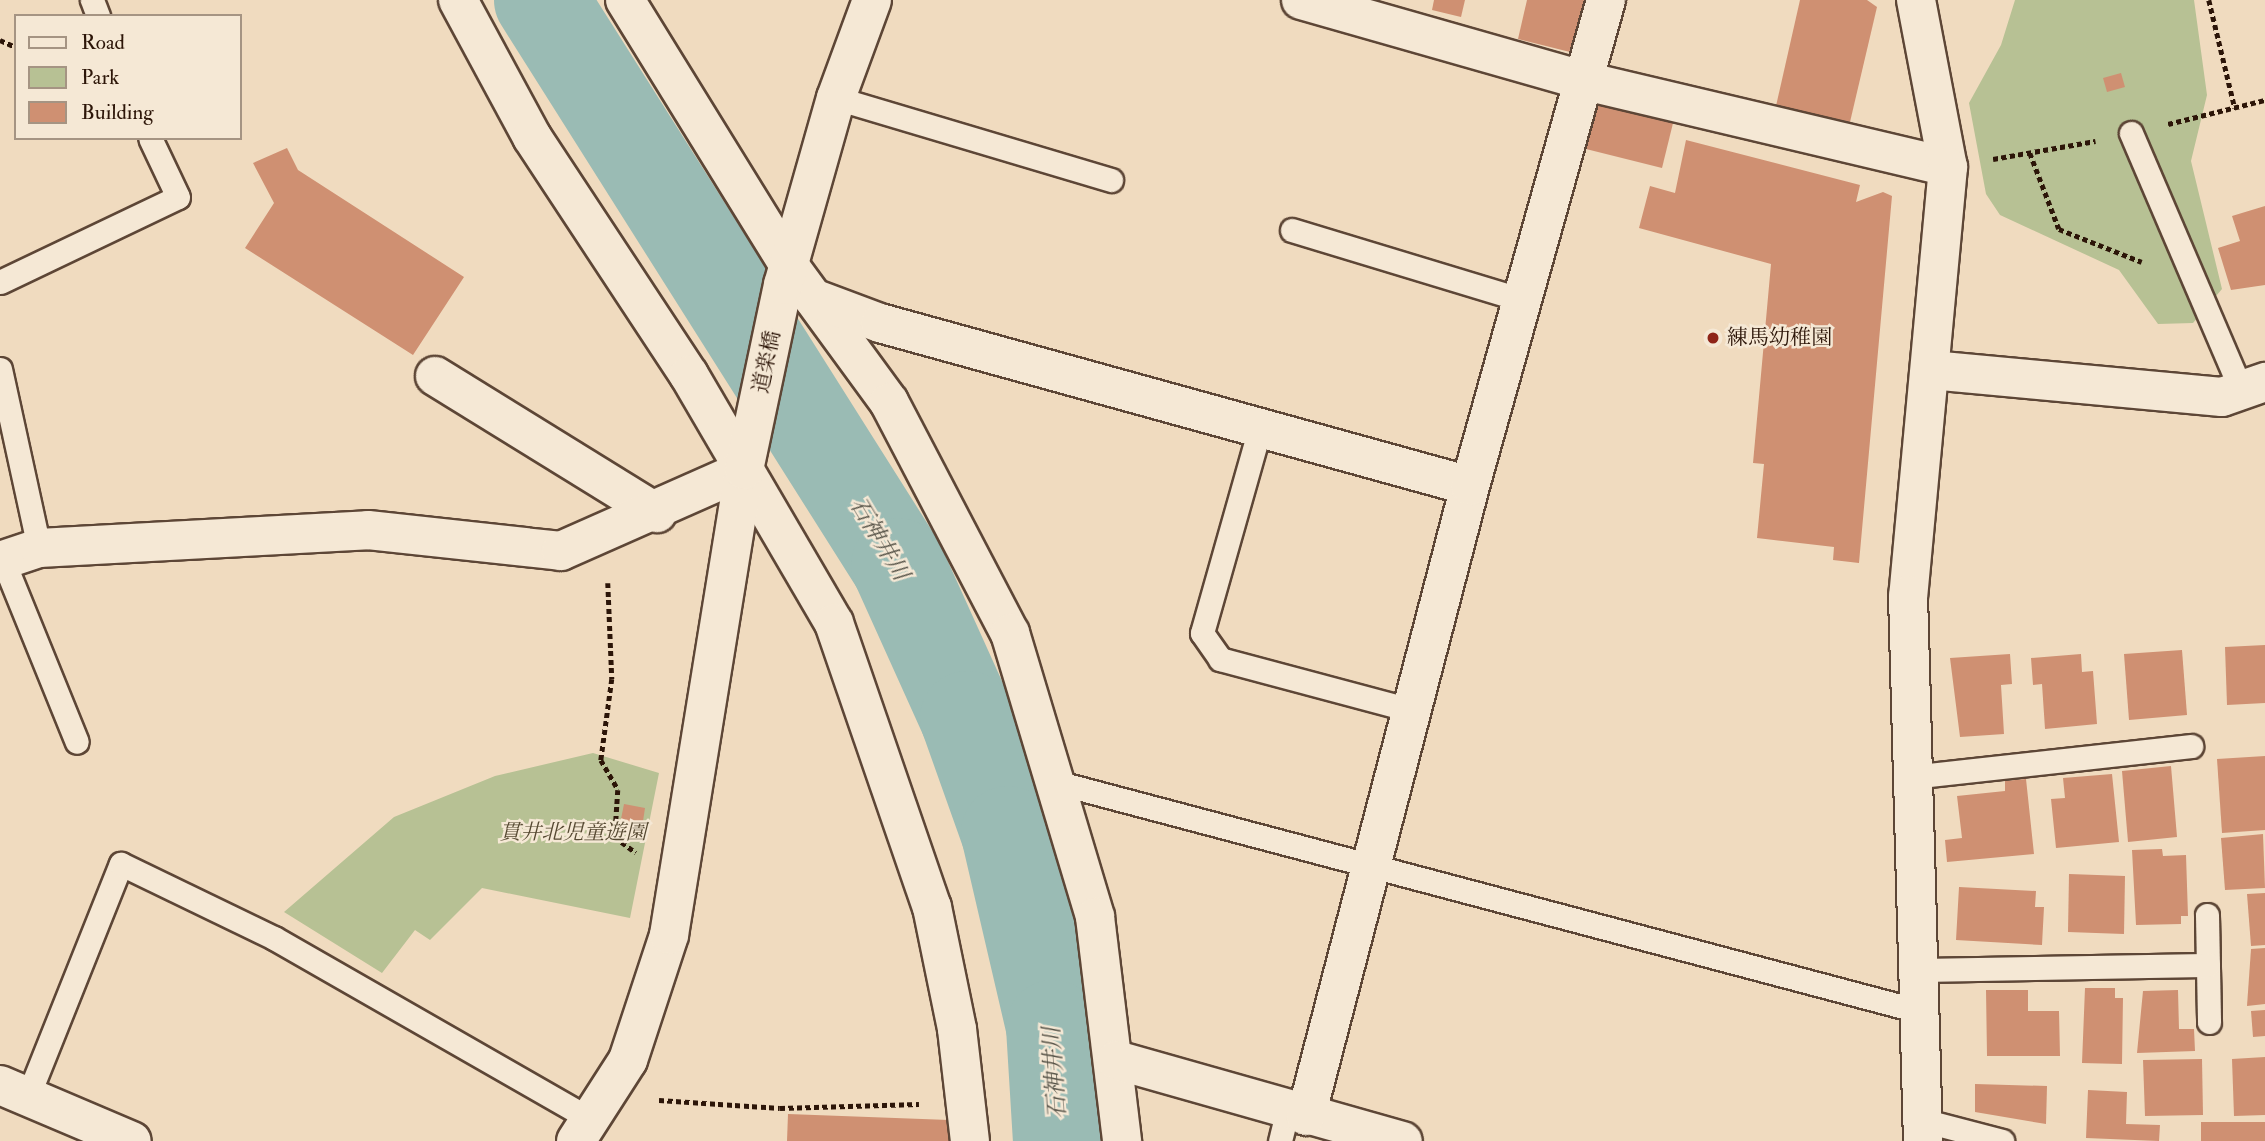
<!DOCTYPE html>
<meta charset="utf-8">
<style>
body{margin:0}
#map{position:relative;width:2265px;height:1141px;overflow:hidden;background:#f0dbbf;font-family:"IM FELL Double Pica","Noto Serif JP",serif}
div>[style]{position:absolute}
.green>*{inset:0;background:#b7c194}
.river>*{height:94px;margin:-47px;padding:0 47px;transform-origin:47px;border-radius:47px;background:#9abbb4}
.building>*{inset:0;background:#cf9072}
.path>*{height:4.5px;margin-top:-2.25px;transform-origin:0;background:repeating-linear-gradient(90deg,#2c1508 0 5px,transparent 0 8.5px)}
.roads{filter:drop-shadow(2px 0 #5d4636) drop-shadow(-2px 0 #5d4636) drop-shadow(0 2px #5d4636) drop-shadow(0 -2px #5d4636)}
.lane>*{height:23px;margin:-11.5px;padding:0 11.5px;transform-origin:11.5px;border-radius:11.5px;background:#f5e8d5}
.street>*{height:38px;margin:-19px;padding:0 19px;transform-origin:19px;border-radius:19px;background:#f5e8d5}
.secondary>*{height:38px;margin:-19px;padding:0 19px;transform-origin:19px;border-radius:19px;background:#f5e8d5}
.dots>*{width:19px;height:19px;translate:-50% -50%;box-sizing:border-box;border:4px solid #f5e8d5;border-radius:50%}
span{translate:-50% -50%;white-space:nowrap;text-align:center;line-height:1.15;-webkit-text-stroke:5px #f5e8d5;paint-order:stroke}
.poi-label{font-size:21px;color:#2c1508}
.left{translate:0 -50%;text-align:left}
.street-label{font-size:21px;color:#2c1508}
.park-label{font-size:21px;color:#564932;font-style:italic}
.water-label{font-size:23px;color:#524f44;font-style:italic}
.legend{position:absolute;left:14px;top:14px;width:228px;height:126px;box-sizing:border-box;background:#f5e8d5;border:2px solid #a59483;margin:0;padding:9px 12px;list-style:none;font-size:21px;color:#2c1508}
.legend li{display:flex;align-items:center;gap:14px;height:35px}
.legend b{width:35px;border:2px solid #a59483}
</style>
<div id="map">
<div class="green">
<div style="clip-path:polygon(2015px 0,2194px 0,2207px 95px,2191px 161px,2222px 289px,2193px 323px,2158px 324px,2119px 270px,2000px 215px,1986px 194px,1969px 103px,2001px 45px)"></div>
<div style="clip-path:polygon(593px 753px,659px 773px,630px 918px,482px 888px,430px 940px,415px 930px,382px 973px,284px 912px,394px 817px,495px 776px)"></div>
</div>
<div class="river">
<div style="left:541px;top:0;width:668px;rotate:57.71deg"></div>
<div style="left:898px;top:565px;width:168px;rotate:65.7deg"></div>
<div style="left:967px;top:718px;width:122px;rotate:70.4deg"></div>
<div style="left:1008px;top:833px;width:199px;rotate:76.9deg"></div>
<div style="left:1053px;top:1027px;width:114px;rotate:86.5deg"></div>
</div>
<div class="building">
<div style="clip-path:polygon(1434px 0,1465px 0,1461px 17px,1432px 10px)"></div>
<div style="clip-path:polygon(1527px 0,1586px 0,1574px 53px,1518px 39px)"></div>
<div style="clip-path:polygon(1800px 0,1867px 0,1877px 7px,1850px 122px,1776px 106px)"></div>
<div style="clip-path:polygon(2121px 73px,2125px 87px,2107px 92px,2103px 78px)"></div>
<div style="clip-path:polygon(1597px 101px,1674px 119px,1662px 168px,1586px 149px)"></div>
<div style="clip-path:polygon(1686px 140px,1860px 185px,1856px 202px,1883px 192px,1892px 196px,1859px 563px,1833px 560px,1834px 547px,1757px 538px,1764px 464px,1753px 463px,1771px 264px,1639px 228px,1650px 186px,1675px 193px)"></div>
<div style="clip-path:polygon(287px 148px,298px 170px,464px 277px,413px 355px,245px 248px,274px 203px,253px 163px)"></div>
<div style="clip-path:polygon(2265px 206px,2265px 285px,2231px 290px,2218px 248px,2240px 241px,2232px 216px)"></div>
<div style="clip-path:polygon(2265px 645px,2265px 703px,2227px 705px,2225px 647px)"></div>
<div style="clip-path:polygon(2182px 650px,2187px 715px,2129px 720px,2124px 654px)"></div>
<div style="clip-path:polygon(2010px 654px,2012px 684px,2001px 685px,2004px 734px,1960px 737px,1950px 658px)"></div>
<div style="clip-path:polygon(2081px 654px,2082px 672px,2093px 671px,2097px 724px,2045px 729px,2042px 684px,2033px 685px,2031px 658px)"></div>
<div style="clip-path:polygon(2265px 756px,2265px 830px,2222px 833px,2217px 759px)"></div>
<div style="clip-path:polygon(2171px 766px,2177px 837px,2128px 842px,2122px 771px)"></div>
<div style="clip-path:polygon(2112px 774px,2119px 842px,2056px 848px,2051px 799px,2065px 798px,2063px 778px)"></div>
<div style="clip-path:polygon(2026px 779px,2034px 854px,1947px 862px,1945px 840px,1962px 838px,1957px 796px,2005px 791px,2005px 781px)"></div>
<div style="clip-path:polygon(624px 804px,645px 808px,642px 828px,620px 824px)"></div>
<div style="clip-path:polygon(2263px 834px,2265px 888px,2225px 890px,2221px 838px)"></div>
<div style="clip-path:polygon(2162px 849px,2163px 856px,2186px 855px,2188px 916px,2181px 916px,2181px 924px,2136px 925px,2132px 850px)"></div>
<div style="clip-path:polygon(2069px 874px,2125px 876px,2124px 934px,2068px 932px)"></div>
<div style="clip-path:polygon(1959px 887px,2036px 891px,2035px 907px,2044px 907px,2042px 945px,1956px 940px)"></div>
<div style="clip-path:polygon(2265px 893px,2265px 945px,2251px 946px,2247px 894px)"></div>
<div style="clip-path:polygon(2265px 948px,2265px 1004px,2247px 1006px,2251px 949px)"></div>
<div style="clip-path:polygon(2085px 988px,2115px 988px,2115px 998px,2123px 998px,2122px 1064px,2082px 1063px)"></div>
<div style="clip-path:polygon(1986px 990px,2028px 990px,2028px 1011px,2059px 1011px,2060px 1056px,1987px 1056px)"></div>
<div style="clip-path:polygon(2178px 990px,2179px 1029px,2194px 1029px,2195px 1051px,2137px 1053px,2143px 991px)"></div>
<div style="clip-path:polygon(2265px 1010px,2265px 1036px,2253px 1037px,2251px 1011px)"></div>
<div style="clip-path:polygon(2265px 1057px,2265px 1115px,2234px 1116px,2232px 1059px)"></div>
<div style="clip-path:polygon(2202px 1059px,2203px 1115px,2145px 1116px,2143px 1060px)"></div>
<div style="clip-path:polygon(1975px 1084px,2047px 1086px,2046px 1124px,1975px 1112px)"></div>
<div style="clip-path:polygon(2088px 1090px,2127px 1092px,2126px 1124px,2160px 1125px,2159px 1141px,2086px 1138px)"></div>
<div style="clip-path:polygon(788px 1114px,949px 1120px,949px 1141px,787px 1141px)"></div>
<div style="clip-path:polygon(2201px 1122px,2265px 1122px,2265px 1141px,2201px 1141px)"></div>
</div>
<div class="path">
<div style="left:2209px;top:0;width:111px;rotate:76.5deg"></div>
<div style="left:0;top:40px;width:17px;rotate:24deg"></div>
<div style="left:2168px;top:124px;width:100px;rotate:-13.9deg"></div>
<div style="left:2030px;top:153px;width:81px;rotate:69.1deg"></div>
<div style="left:2059px;top:229px;width:89px;rotate:21.7deg"></div>
<div style="left:1993px;top:159px;width:104px;rotate:-10deg"></div>
<div style="left:608px;top:583px;width:96px;rotate:87.6deg"></div>
<div style="left:612px;top:679px;width:82px;rotate:97.7deg"></div>
<div style="left:601px;top:760px;width:34px;rotate:60deg"></div>
<div style="left:618px;top:790px;width:47px;rotate:93.7deg"></div>
<div style="left:615px;top:837px;width:26px;rotate:37deg"></div>
<div style="left:659px;top:1100px;width:121px;rotate:3.8deg"></div>
<div style="left:780px;top:1108px;width:139px;rotate:-1.6deg"></div>
</div>
<div class="roads">
<div class="lane">
<div style="left:92px;top:0;width:17px;rotate:69deg"></div>
<div style="left:836px;top:98px;width:287px;rotate:16.6deg"></div>
<div style="left:2131px;top:133px;width:284px;rotate:66.8deg"></div>
<div style="left:1292px;top:230px;width:245px;rotate:16.9deg"></div>
<div style="left:0;top:282px;width:197px;rotate:-25.5deg"></div>
<div style="left:178px;top:197px;width:65px;rotate:-115.4deg"></div>
<div style="left:0;top:369px;width:183px;rotate:77.7deg"></div>
<div style="left:1260px;top:428px;width:213px;rotate:105.8deg"></div>
<div style="left:1202px;top:633px;width:32px;rotate:55deg"></div>
<div style="left:1220px;top:659px;width:198px;rotate:15deg"></div>
<div style="left:3px;top:560px;width:196px;rotate:67.9deg"></div>
<div style="left:1911px;top:777px;width:282px;rotate:-6.3deg"></div>
<div style="left:1059px;top:783px;width:890px;rotate:14.85deg"></div>
<div style="left:2207px;top:915px;width:107px;rotate:88.9deg"></div>
<div style="left:1918px;top:970px;width:290px;rotate:-1deg"></div>
<div style="left:28px;top:1096px;width:250px;rotate:-68.2deg"></div>
<div style="left:121px;top:864px;width:170px;rotate:25.8deg"></div>
<div style="left:274px;top:938px;width:366px;rotate:29.8deg"></div>
<div style="left:1922px;top:1120px;width:83px;rotate:14.7deg"></div>
<div style="left:1280px;top:1141px;width:32px;rotate:-76deg"></div>
</div>
<div class="street">
<div style="left:458px;top:0;width:156px;rotate:61.6deg"></div>
<div style="left:532px;top:137px;width:285px;rotate:56.6deg"></div>
<div style="left:689px;top:375px;width:287px;rotate:59.7deg"></div>
<div style="left:834px;top:623px;width:300px;rotate:71deg"></div>
<div style="left:932px;top:907px;width:125px;rotate:78.4deg"></div>
<div style="left:957px;top:1029px;width:113px;rotate:83.4deg"></div>
<div style="left:625px;top:0;width:310px;rotate:58.3deg"></div>
<div style="left:788px;top:264px;width:171px;rotate:53.8deg"></div>
<div style="left:889px;top:402px;width:261px;rotate:62.4deg"></div>
<div style="left:1010px;top:633px;width:296px;rotate:73.3deg"></div>
<div style="left:1095px;top:917px;width:226px;rotate:83.1deg"></div>
<div style="left:1301px;top:0;width:295px;rotate:15.9deg"></div>
<div style="left:1585px;top:81px;width:373px;rotate:13.3deg"></div>
<div style="left:813px;top:298px;width:72px;rotate:20.5deg"></div>
<div style="left:880px;top:323px;width:612px;rotate:15.44deg"></div>
<div style="left:1931px;top:370px;width:292px;rotate:5.3deg"></div>
<div style="left:2222px;top:397px;width:46px;rotate:-19.2deg"></div>
<div style="left:435px;top:376px;width:261px;rotate:31.7deg"></div>
<div style="left:0;top:561px;width:41px;rotate:-18.4deg"></div>
<div style="left:39px;top:548px;width:329px;rotate:-3.1deg"></div>
<div style="left:368px;top:530px;width:194px;rotate:6.2deg"></div>
<div style="left:561px;top:551px;width:200px;rotate:-23.9deg"></div>
<div style="left:1116px;top:1060px;width:298px;rotate:15.8deg"></div>
<div style="left:0;top:1085px;width:143px;rotate:23deg"></div>
<div style="left:1306px;top:1116px;width:651px;rotate:-75.41deg"></div>
<div style="left:1470px;top:486px;width:505px;rotate:-74.37deg"></div>
</div>
<div class="secondary">
<div style="left:1916px;top:0;width:170px;rotate:79.2deg"></div>
<div style="left:1948px;top:167px;width:430px;rotate:95.3deg"></div>
<div style="left:1908px;top:595px;width:546px;rotate:88.43deg"></div>
<div style="left:576px;top:1141px;width:96px;rotate:-57.3deg"></div>
<div style="left:628px;top:1060px;width:132px;rotate:-71.8deg"></div>
<div style="left:669px;top:935px;width:471px;rotate:-80.8deg"></div>
<div style="left:744px;top:470px;width:189px;rotate:-78.1deg"></div>
<div style="left:783px;top:285px;width:194px;rotate:-74.2deg"></div>
<div style="left:836px;top:98px;width:104px;rotate:-69.8deg"></div>
</div>
</div>
<div class="dots">
<div style="left:1713px;top:338px;background:#8f2418"></div>
</div>
<div class="poi-label">
<span class="left" style="left:1727px;top:338px">練馬幼稚園</span>
</div>
<div class="street-label">
<span style="left:767px;top:362px;rotate:-78deg">道楽橋</span>
</div>
<div class="park-label">
<span style="left:573px;top:833px">貫井北児童遊園</span>
</div>
<div class="water-label">
<span style="left:879px;top:539px;rotate:59deg">石神井川</span>
<span style="left:1055px;top:1073px;rotate:-94deg">石神井川</span>
</div>
<ul class="legend">
<li><b style="height:9px;background:#f5e8d5"></b>Road</li>
<li><b style="height:19px;background:#b7c194"></b>Park</li>
<li><b style="height:19px;background:#cf9072"></b>Building</li>
</ul>
</div>
